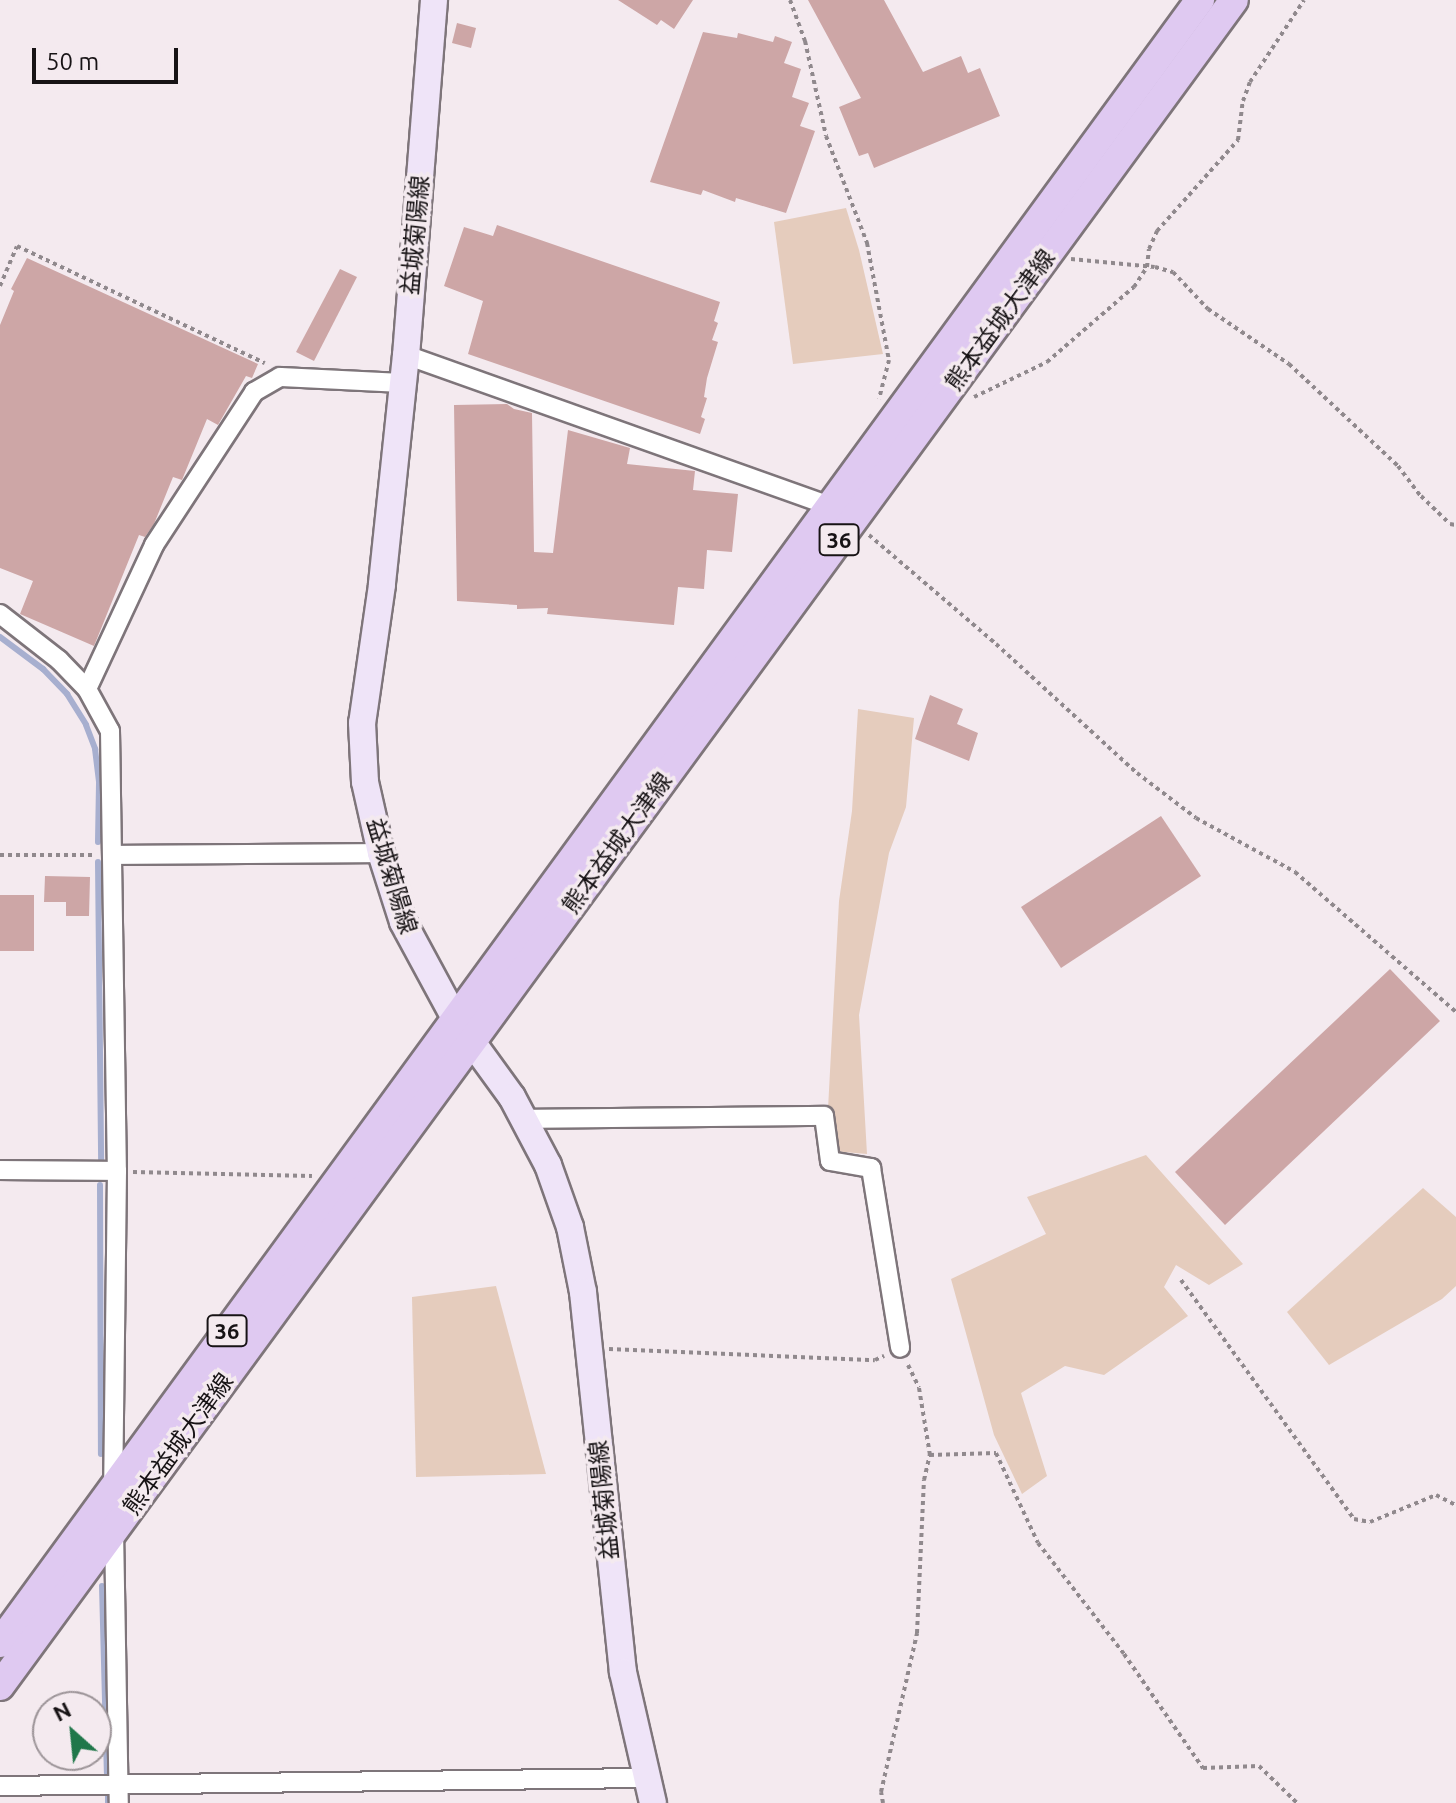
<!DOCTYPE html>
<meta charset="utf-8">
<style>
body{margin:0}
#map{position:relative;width:1456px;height:1803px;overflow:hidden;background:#f4eaef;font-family:Ubuntu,"Noto Sans JP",sans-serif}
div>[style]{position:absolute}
.green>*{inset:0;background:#e5ccbd}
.stream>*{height:6px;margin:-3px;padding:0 3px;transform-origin:3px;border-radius:3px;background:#a7afcf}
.building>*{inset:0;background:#cda6a6}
.path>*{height:4px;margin-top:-2px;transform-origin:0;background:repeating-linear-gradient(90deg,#90898d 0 4px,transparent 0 8px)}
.roads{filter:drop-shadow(2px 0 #7e757a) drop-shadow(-2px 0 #7e757a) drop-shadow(0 2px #7e757a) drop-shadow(0 -2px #7e757a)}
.minor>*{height:18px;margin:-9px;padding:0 9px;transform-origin:9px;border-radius:9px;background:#fff}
.secondary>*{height:26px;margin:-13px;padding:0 13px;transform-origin:13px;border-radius:13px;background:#efe4f8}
.primary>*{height:28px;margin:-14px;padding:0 14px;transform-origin:14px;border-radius:14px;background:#dfc9f1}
span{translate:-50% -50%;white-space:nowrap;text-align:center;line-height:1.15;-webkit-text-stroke:7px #f4eaef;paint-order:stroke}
.shield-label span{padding:2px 6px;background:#f4eaef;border:2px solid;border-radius:6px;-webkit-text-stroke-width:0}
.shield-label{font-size:22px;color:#171315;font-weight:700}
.street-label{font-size:24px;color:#171315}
.north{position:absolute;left:32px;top:1691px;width:80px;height:80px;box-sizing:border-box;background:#f4eaef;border:2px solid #9c9498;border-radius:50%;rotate:333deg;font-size:22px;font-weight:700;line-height:32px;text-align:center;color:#171315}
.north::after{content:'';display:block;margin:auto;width:28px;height:36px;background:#20774a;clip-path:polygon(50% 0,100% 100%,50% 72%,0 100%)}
.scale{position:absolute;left:32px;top:48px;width:146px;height:36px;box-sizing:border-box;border:4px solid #171315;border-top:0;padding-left:10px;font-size:24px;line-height:28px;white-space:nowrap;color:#171315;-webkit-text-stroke:6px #f4eaef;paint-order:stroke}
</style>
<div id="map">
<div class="green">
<div style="clip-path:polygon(846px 208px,859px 250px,883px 354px,793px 364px,774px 222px)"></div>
<div style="clip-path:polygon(858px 709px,914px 718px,906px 807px,889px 853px,859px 1015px,867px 1154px,833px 1151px,828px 1109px,839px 901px,852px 811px)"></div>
<div style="clip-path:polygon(1146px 1155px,1243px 1264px,1209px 1285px,1176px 1265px,1164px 1287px,1188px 1316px,1104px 1375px,1065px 1366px,1021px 1393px,1047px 1476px,1022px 1494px,994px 1435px,951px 1279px,1046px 1234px,1027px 1197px)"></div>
<div style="clip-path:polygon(1423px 1188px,1456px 1217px,1456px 1286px,1442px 1299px,1329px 1365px,1287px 1312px)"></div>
<div style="clip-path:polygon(496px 1286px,546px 1474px,416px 1477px,412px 1297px)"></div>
</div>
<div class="stream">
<div style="left:0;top:637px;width:54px;rotate:36.7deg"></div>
<div style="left:43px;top:669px;width:35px;rotate:46deg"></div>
<div style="left:67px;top:694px;width:36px;rotate:58deg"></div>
<div style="left:86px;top:725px;width:26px;rotate:69deg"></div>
<div style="left:95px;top:749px;width:35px;rotate:83deg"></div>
<div style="left:99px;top:784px;width:58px;rotate:91deg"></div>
<div style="left:98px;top:862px;width:303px;rotate:89.4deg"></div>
<div style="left:100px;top:1185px;width:269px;rotate:89.8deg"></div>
<div style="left:102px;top:1586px;width:187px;rotate:88.5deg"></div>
<div style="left:108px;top:1793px;width:10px;rotate:90deg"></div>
</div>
<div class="building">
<div style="clip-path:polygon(618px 0,693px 0,674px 29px,661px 20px,657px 25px)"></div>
<div style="clip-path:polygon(808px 0,884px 0,923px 72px,961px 56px,968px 73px,980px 68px,1000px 116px,874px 168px,868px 153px,859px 156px,839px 107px,861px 98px)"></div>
<div style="clip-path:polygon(457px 23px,476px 28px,471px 48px,452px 43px)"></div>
<div style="clip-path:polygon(703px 32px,737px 38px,738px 33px,773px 42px,775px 36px,792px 42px,784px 63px,801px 69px,792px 97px,809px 103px,800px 126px,815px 131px,786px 213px,736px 198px,735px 202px,703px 190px,701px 195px,650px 182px)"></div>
<div style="clip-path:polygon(497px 225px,720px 302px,714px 321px,718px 323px,712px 340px,718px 342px,707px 378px,704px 397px,707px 398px,701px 417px,705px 419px,700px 434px,468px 354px,483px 301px,444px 286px,464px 227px,493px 236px)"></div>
<div style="clip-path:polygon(27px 258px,258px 364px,252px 378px,246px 376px,218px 425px,207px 419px,182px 480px,173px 477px,154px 524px,145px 537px,139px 535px,94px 646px,20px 614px,33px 581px,0 568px,0 325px,14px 291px,11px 289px)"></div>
<div style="clip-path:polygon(340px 269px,357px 277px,314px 361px,296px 352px)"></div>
<div style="clip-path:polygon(507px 404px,514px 409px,532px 413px,534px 552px,553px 553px,568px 430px,630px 448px,627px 464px,695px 471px,693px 490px,738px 494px,732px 552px,707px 550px,704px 589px,678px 587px,674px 625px,547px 614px,548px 608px,517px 609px,517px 605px,457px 601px,454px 405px)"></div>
<div style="clip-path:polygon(930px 695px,963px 709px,957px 724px,978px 733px,969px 761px,915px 739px)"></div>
<div style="clip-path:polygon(1161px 816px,1201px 876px,1061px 968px,1021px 907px)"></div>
<div style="clip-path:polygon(45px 876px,90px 877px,89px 916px,66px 916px,66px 902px,44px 902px)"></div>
<div style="clip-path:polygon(0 895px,34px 895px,34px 951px,0 951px)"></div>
<div style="clip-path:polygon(1390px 969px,1440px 1021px,1225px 1225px,1175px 1172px)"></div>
</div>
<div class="path">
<div style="left:790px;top:0;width:44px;rotate:69.9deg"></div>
<div style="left:805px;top:41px;width:97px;rotate:77.5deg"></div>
<div style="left:826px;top:136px;width:115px;rotate:69deg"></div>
<div style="left:867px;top:243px;width:119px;rotate:79.4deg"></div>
<div style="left:889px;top:360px;width:40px;rotate:104.4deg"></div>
<div style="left:1071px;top:259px;width:84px;rotate:5.4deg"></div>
<div style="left:1155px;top:267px;width:19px;rotate:16deg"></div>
<div style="left:1173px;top:272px;width:51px;rotate:46.6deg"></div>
<div style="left:1208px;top:309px;width:98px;rotate:34.2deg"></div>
<div style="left:1289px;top:364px;width:149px;rotate:43.1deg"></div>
<div style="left:1398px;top:466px;width:38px;rotate:53deg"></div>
<div style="left:1421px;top:496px;width:40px;rotate:44deg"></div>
<div style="left:1450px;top:524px;width:6px;rotate:9deg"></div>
<div style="left:0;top:286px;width:43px;rotate:-67deg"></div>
<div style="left:17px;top:246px;width:274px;rotate:25.3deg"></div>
<div style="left:974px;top:397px;width:81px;rotate:-25.6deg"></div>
<div style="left:1047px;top:362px;width:115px;rotate:-40.8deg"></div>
<div style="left:1134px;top:287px;width:24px;rotate:-57deg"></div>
<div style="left:1147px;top:267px;width:18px;rotate:-84deg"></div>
<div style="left:1149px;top:249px;width:20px;rotate:-66deg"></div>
<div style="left:1157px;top:231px;width:122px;rotate:-48.3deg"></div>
<div style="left:1238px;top:140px;width:39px;rotate:-83deg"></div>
<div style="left:1243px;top:101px;width:20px;rotate:-70deg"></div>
<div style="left:1250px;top:82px;width:98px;rotate:-56.6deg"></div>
<div style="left:869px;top:535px;width:167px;rotate:40.6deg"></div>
<div style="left:996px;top:644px;width:191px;rotate:42.5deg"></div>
<div style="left:1137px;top:773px;width:74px;rotate:37.3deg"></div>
<div style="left:1196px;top:818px;width:113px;rotate:28.6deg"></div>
<div style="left:1295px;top:872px;width:213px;rotate:41deg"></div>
<div style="left:0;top:855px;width:94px"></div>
<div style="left:133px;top:1172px;width:179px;rotate:1.3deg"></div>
<div style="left:1181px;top:1280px;width:295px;rotate:54.1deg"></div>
<div style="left:1354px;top:1519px;width:16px;rotate:11deg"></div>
<div style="left:1370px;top:1522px;width:71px;rotate:-22.2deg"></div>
<div style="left:1436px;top:1495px;width:22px;rotate:27deg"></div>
<div style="left:609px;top:1349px;width:266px;rotate:2.4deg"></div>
<div style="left:875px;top:1360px;width:10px;rotate:-24deg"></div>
<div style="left:908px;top:1365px;width:25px;rotate:64deg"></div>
<div style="left:919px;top:1388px;width:68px;rotate:80.7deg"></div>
<div style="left:930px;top:1455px;width:66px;rotate:-1.7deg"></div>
<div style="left:996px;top:1453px;width:99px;rotate:65deg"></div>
<div style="left:1038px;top:1543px;width:140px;rotate:52.2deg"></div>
<div style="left:1124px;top:1654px;width:139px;rotate:55.3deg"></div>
<div style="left:1203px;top:1768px;width:56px;rotate:-2deg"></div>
<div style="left:1259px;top:1766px;width:53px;rotate:44.2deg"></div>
<div style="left:883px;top:1803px;width:11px;rotate:-100deg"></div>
<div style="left:881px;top:1792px;width:163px;rotate:-77.2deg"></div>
<div style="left:917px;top:1633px;width:153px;rotate:-87.4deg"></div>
<div style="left:924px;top:1480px;width:26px;rotate:-77deg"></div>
</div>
<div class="roads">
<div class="minor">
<div style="left:406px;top:355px;width:452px;rotate:19.6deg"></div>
<div style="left:0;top:614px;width:75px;rotate:37.9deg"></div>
<div style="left:59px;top:660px;width:40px;rotate:46deg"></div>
<div style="left:87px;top:689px;width:48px;rotate:61.3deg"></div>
<div style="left:110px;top:731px;width:440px;rotate:89.1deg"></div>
<div style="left:117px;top:1171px;width:317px;rotate:90.7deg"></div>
<div style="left:87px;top:689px;width:159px;rotate:-65deg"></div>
<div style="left:154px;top:545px;width:183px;rotate:-56.8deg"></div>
<div style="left:254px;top:392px;width:30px;rotate:-30deg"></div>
<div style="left:280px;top:377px;width:123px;rotate:2.8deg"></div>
<div style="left:113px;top:855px;width:268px;rotate:-0.4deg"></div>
<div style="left:523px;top:1119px;width:301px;rotate:-0.6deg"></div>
<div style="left:824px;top:1116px;width:45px;rotate:82.4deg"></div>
<div style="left:830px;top:1161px;width:42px;rotate:9.7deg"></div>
<div style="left:871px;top:1168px;width:182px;rotate:80.8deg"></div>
<div style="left:0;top:1170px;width:117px;rotate:0.5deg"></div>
<div style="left:114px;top:1530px;width:273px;rotate:89deg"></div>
<div style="left:0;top:1786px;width:646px;rotate:-0.71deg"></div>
</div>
<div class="secondary">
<div style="left:434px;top:0;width:356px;rotate:94.5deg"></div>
<div style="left:406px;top:355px;width:231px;rotate:96deg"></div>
<div style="left:382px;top:585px;width:139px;rotate:98.2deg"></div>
<div style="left:362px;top:723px;width:59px;rotate:87.1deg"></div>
<div style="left:365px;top:782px;width:73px;rotate:77.3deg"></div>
<div style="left:381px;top:853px;width:72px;rotate:72.3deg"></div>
<div style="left:403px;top:922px;width:111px;rotate:61.6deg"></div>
<div style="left:456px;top:1020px;width:95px;rotate:54deg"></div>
<div style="left:512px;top:1097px;width:77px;rotate:62.1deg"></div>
<div style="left:548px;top:1165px;width:66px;rotate:70.5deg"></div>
<div style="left:570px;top:1227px;width:66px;rotate:78.7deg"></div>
<div style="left:583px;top:1292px;width:382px;rotate:84deg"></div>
<div style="left:623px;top:1672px;width:134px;rotate:77.1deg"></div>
</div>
<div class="primary">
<div style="left:0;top:1643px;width:2035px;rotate:-53.86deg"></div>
<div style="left:0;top:1686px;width:2089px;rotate:-53.8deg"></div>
</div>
</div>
<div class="shield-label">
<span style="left:839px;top:540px">36</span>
<span style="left:227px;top:1331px">36</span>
</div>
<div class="street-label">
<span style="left:415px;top:235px;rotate:-85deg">益城菊陽線</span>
<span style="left:1000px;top:320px;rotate:-54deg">熊本益城大津線</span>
<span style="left:617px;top:843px;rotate:-54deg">熊本益城大津線</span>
<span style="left:392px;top:876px;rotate:73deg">益城菊陽線</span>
<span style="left:178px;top:1444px;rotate:-54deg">熊本益城大津線</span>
<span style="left:604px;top:1500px;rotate:-96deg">益城菊陽線</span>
</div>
<div class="north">N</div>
<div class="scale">50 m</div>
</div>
